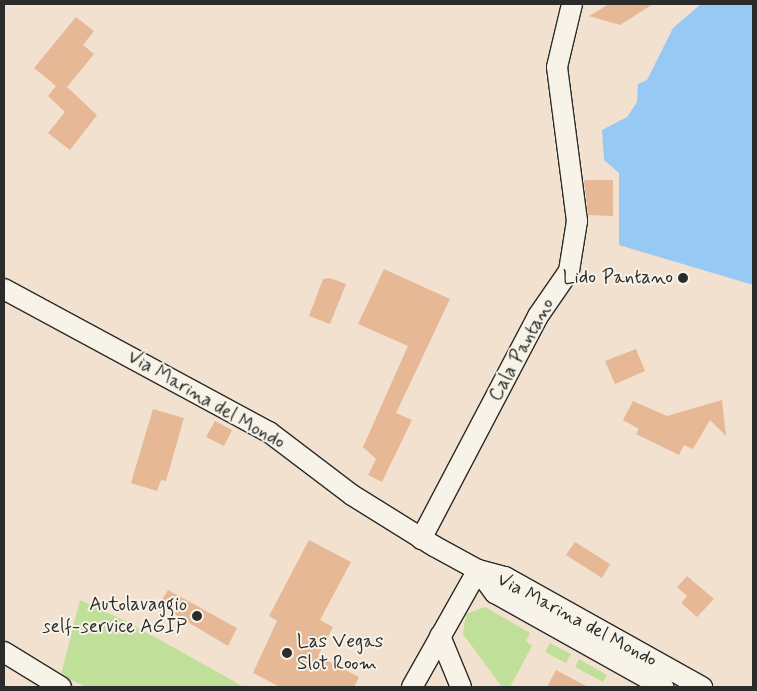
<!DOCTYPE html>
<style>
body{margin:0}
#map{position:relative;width:757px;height:691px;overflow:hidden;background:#f2e1cf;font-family:Mynerve,sans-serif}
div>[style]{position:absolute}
.green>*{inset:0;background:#c0e099}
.water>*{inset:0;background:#98c9f5}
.building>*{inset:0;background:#e6b896}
.roads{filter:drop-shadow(1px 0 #2b2b2b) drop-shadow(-1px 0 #2b2b2b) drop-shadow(0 1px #2b2b2b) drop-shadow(0 -1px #2b2b2b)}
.minor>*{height:20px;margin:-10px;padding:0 10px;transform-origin:10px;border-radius:10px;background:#f7f3e8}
.dots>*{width:14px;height:14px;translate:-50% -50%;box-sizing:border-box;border:2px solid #f7f3e8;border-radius:50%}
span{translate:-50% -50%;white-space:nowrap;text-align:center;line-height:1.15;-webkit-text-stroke:4px #f7f3e8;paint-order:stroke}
.poi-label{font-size:19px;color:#2b2b2b}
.right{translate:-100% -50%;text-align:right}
.left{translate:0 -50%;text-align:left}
.street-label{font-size:19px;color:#2b2b2b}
.frame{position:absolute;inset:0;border:5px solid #2b2b2b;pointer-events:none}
</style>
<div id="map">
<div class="green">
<div style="clip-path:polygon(80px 600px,130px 623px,244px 687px,86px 687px,61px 675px)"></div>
<div style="clip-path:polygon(485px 607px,530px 633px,526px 641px,532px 646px,510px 687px,502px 687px,463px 634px,466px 614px)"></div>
<div style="clip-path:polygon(550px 643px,571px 654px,566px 663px,545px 652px)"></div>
<div style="clip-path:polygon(579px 659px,607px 675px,603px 682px,575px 667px)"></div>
</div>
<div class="water">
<div style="clip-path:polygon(701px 4px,753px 4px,753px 285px,619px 245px,619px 173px,604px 160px,602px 130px,627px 117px,637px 102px,638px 84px,647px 80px,673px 28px)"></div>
</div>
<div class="building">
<div style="clip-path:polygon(609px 4px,653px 4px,620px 25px,589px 16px)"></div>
<div style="clip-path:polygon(76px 17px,94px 31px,83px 45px,94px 54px,67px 87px,97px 115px,70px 150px,48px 133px,65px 112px,48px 96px,56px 86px,34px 68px)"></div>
<div style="clip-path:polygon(584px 180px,613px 180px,613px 216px,588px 215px)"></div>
<div style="clip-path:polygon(384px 269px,450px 299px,396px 413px,412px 420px,382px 482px,368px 475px,376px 459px,363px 447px,408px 346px,358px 324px)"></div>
<div style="clip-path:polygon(330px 278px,346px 284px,330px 324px,309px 316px,323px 279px)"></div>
<div style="clip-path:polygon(636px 349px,645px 371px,615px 384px,605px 361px)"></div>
<div style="clip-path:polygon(722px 400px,726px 436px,710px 420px,693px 449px,684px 445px,679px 455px,636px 434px,639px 429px,623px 420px,633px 401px,667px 416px)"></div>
<div style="clip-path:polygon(153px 409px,184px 418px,166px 481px,161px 480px,157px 491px,131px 483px)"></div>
<div style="clip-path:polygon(215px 421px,232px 430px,224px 446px,206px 437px)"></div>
<div style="clip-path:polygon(309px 540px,351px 562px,320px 620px,333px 627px,318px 656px,359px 677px,354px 687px,280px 687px,253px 673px,277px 621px,269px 616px)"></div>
<div style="clip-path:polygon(575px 542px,610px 564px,602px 578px,566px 555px)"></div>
<div style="clip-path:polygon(687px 576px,714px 599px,697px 617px,681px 603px,687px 596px,677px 587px)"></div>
<div style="clip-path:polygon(168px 590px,237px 628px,228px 646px,159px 605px)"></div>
<div style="clip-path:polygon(556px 670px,588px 687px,547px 687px)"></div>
</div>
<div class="roads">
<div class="minor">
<div style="left:4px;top:289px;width:301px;rotate:28.4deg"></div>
<div style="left:269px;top:432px;width:104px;rotate:37.2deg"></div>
<div style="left:352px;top:495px;width:97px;rotate:31.9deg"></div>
<div style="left:434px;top:546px;width:50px;rotate:28.6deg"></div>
<div style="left:478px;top:570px;width:28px;rotate:15deg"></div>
<div style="left:505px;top:577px;width:226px;rotate:29.2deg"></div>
<div style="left:421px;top:539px;width:252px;rotate:-62.3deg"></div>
<div style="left:538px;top:316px;width:55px;rotate:-55.4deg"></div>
<div style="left:569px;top:271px;width:51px;rotate:-80.9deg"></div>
<div style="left:577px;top:221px;width:155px;rotate:-97.4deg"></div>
<div style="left:557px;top:67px;width:65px;rotate:-76.6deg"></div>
<div style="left:478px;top:570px;width:29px;rotate:54deg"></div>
<div style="left:495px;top:593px;width:193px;rotate:29.2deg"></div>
<div style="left:440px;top:636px;width:55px;rotate:67.6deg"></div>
<div style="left:4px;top:652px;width:67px;rotate:31.6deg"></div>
<div style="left:412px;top:687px;width:134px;rotate:-60.6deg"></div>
</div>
</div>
<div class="dots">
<div style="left:683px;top:278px;background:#2b2b2b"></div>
<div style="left:197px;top:616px;background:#2b2b2b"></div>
<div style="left:287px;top:653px;background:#2b2b2b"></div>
</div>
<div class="poi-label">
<span class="right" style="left:673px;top:278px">Lido Pantano</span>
<span class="right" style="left:187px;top:616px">Autolavaggio<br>self-service AGIP</span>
<span class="left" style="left:297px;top:653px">Las Vegas<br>Slot Room</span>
</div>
<div class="street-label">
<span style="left:522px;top:350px;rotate:-61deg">Cala Pantano</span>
<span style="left:206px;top:400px;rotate:30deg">Via Marina del Mondo</span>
<span style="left:577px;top:620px;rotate:28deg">Via Marina del Mondo</span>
</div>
<div class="frame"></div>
</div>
